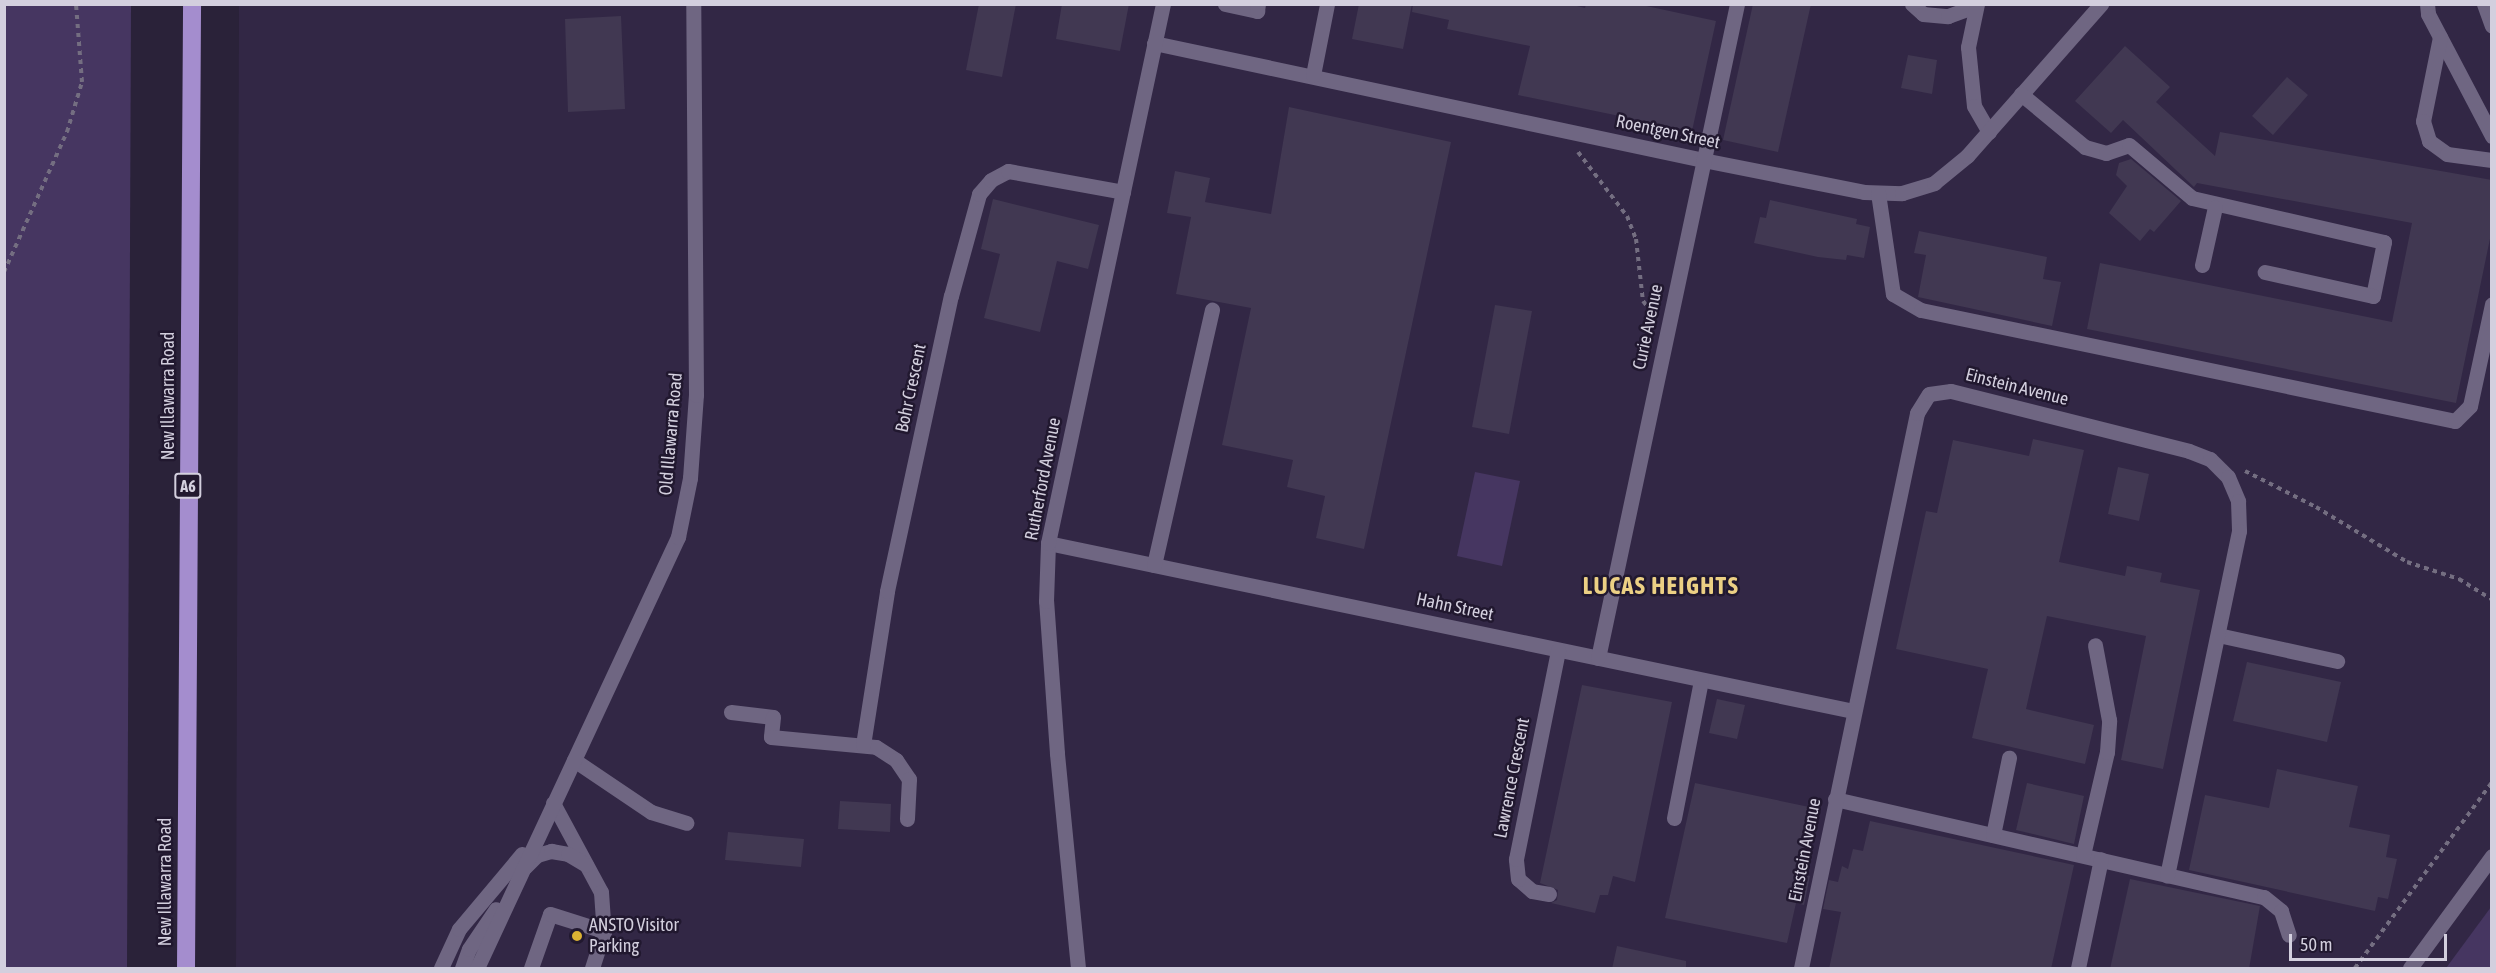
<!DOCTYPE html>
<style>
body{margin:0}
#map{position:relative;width:2496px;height:973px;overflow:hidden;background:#2a2239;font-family:"Asap Condensed",sans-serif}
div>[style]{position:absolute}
.built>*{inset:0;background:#322745}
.green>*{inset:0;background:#463661}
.building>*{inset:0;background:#413852}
.path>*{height:4px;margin-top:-2px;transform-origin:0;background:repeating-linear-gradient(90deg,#746e81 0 4.5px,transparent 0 9px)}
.minor>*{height:15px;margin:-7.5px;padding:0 7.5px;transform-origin:7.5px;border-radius:7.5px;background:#6f6682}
.highway>*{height:18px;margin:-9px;padding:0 9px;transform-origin:9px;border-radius:9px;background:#a48dce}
.dots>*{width:16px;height:16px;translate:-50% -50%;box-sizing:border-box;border:3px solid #21182f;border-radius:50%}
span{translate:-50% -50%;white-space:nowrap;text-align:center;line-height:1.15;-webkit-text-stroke:5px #21182f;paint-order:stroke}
.shield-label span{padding:2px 4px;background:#21182f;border:2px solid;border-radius:4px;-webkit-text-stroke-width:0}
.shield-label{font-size:16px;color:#d3cfde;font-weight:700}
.street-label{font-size:18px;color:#d3cfde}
.poi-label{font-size:18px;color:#d3cfde}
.left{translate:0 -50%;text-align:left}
.district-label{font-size:24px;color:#ecd084;font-weight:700;letter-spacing:1.5px}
.frame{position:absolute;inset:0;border:6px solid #d3cfde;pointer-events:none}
.scale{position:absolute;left:2289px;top:934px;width:158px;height:27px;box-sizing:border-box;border:3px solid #d3cfde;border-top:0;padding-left:8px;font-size:18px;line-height:21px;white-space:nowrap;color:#d3cfde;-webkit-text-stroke:4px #21182f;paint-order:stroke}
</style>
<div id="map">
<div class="built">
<div style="clip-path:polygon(239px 5px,2491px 5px,2492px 907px,2446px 968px,236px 968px)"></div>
</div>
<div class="green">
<div style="clip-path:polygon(5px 4px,131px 5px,127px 968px,5px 968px)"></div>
<div style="clip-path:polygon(1475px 472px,1520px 481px,1502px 566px,1457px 556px)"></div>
<div style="clip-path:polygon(2491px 907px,2491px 968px,2446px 968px)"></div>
</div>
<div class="building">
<div style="clip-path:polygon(979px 4px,1016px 4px,1002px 77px,966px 70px)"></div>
<div style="clip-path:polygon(1062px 4px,1129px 4px,1120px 51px,1056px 39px)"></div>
<div style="clip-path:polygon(1359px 4px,1412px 4px,1403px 49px,1352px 39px)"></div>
<div style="clip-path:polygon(1413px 4px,1569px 4px,1585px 8px,1586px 4px,1637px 4px,1716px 21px,1692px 131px,1518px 95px,1530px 46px,1447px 29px,1449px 20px,1412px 12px)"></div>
<div style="clip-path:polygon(1753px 4px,1811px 4px,1778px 152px,1723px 140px)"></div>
<div style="clip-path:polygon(621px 16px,625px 109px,568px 112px,565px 19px)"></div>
<div style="clip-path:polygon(2125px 46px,2170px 87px,2156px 102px,2215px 156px,2220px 132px,2492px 180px,2492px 229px,2456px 403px,2087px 329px,2100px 263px,2392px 322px,2412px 223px,2197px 183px,2194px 187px,2123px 120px,2111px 133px,2075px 101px)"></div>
<div style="clip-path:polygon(1908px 55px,1937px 60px,1932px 94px,1901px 88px)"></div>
<div style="clip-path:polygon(2287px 77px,2308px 95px,2273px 135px,2252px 116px)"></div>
<div style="clip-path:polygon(1289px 107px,1451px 142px,1364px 549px,1316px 538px,1325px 496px,1287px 487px,1293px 460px,1222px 445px,1251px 308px,1176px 294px,1191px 217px,1167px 213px,1175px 171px,1210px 178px,1205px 202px,1271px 214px)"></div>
<div style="clip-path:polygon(2131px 159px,2181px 201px,2154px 232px,2150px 229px,2140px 241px,2109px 213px,2127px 186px,2116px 175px,2119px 163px)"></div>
<div style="clip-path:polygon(993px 199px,1099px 225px,1088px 269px,1057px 261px,1040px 332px,984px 318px,1000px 254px,981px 249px)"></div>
<div style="clip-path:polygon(1770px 200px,1857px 219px,1856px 224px,1870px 227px,1864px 258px,1847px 255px,1846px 260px,1818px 257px,1754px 243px,1760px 217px,1766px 218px)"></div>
<div style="clip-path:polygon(1919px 231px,2047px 257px,2043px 279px,2061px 282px,2052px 326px,1918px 297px,1926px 255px,1914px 253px)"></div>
<div style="clip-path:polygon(1495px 305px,1532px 311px,1509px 434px,1472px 427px)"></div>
<div style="clip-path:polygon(2033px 439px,2084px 450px,2059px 562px,2125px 576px,2127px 566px,2162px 573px,2160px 582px,2200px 590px,2163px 769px,2121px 760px,2146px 636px,2047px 616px,2026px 709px,2094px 725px,2085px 764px,1972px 738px,1988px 669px,1896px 649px,1926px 511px,1937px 513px,1953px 440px,2029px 456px)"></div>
<div style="clip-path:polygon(2118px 467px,2149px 474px,2139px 521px,2108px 514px)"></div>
<div style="clip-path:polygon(2247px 662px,2341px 682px,2327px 742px,2233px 721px)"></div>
<div style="clip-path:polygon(1582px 685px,1672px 702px,1635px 882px,1613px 876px,1608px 895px,1600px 895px,1595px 913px,1551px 903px,1557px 900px,1558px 890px,1540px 883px)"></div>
<div style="clip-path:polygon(1717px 699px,1745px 705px,1737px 739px,1709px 733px)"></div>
<div style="clip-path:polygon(2277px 769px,2358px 786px,2349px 827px,2390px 835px,2386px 857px,2397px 859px,2388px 899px,2378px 897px,2375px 911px,2189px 870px,2205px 795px,2269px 808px)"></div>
<div style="clip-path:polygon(1695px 783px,1814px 808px,1800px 874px,1810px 876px,1804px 905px,1796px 903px,1787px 943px,1665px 918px)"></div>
<div style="clip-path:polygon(2027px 783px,2084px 796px,2074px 844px,2016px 830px)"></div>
<div style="clip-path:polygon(840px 801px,891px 804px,890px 832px,838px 829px)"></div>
<div style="clip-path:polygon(1870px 821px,2074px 865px,2051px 969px,1829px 969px,1841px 912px,1823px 909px,1829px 880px,1838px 882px,1842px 866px,1848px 869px,1853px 849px,1863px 851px)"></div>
<div style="clip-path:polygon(728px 832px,804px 839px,801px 867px,725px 860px)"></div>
<div style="clip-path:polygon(2130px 879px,2260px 906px,2249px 969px,2110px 969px)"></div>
<div style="clip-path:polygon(1617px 946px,1686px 961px,1686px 969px,1612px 969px)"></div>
</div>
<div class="path">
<div style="left:1578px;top:152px;width:81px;rotate:52.6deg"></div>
<div style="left:1627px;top:216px;width:25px;rotate:69deg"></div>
<div style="left:1636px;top:239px;width:62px;rotate:83.6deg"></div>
<div style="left:1643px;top:301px;width:16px;rotate:52deg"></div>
<div style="left:4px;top:272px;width:154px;rotate:-65.8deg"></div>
<div style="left:67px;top:132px;width:52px;rotate:-73.3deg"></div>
<div style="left:82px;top:82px;width:78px;rotate:-94.4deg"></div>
<div style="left:2245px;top:471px;width:80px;rotate:26.9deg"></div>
<div style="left:2316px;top:507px;width:106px;rotate:31.1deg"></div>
<div style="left:2407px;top:562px;width:55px;rotate:18.1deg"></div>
<div style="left:2459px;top:579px;width:39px;rotate:32deg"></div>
<div style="left:2355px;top:968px;width:231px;rotate:-53.6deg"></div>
</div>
<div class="minor">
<div style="left:1225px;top:4px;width:33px;rotate:12deg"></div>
<div style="left:1257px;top:11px;width:7px;rotate:-82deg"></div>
<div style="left:1912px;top:4px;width:15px;rotate:42deg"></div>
<div style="left:1923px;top:14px;width:25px;rotate:5deg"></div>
<div style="left:1948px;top:16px;width:30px;rotate:-20deg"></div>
<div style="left:1977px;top:4px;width:44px;rotate:101.8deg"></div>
<div style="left:1968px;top:47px;width:59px;rotate:84.2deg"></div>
<div style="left:1974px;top:106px;width:30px;rotate:60deg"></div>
<div style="left:2427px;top:4px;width:10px;rotate:84deg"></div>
<div style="left:2428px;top:14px;width:138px;rotate:62.3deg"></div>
<div style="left:2484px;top:4px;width:23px;rotate:70deg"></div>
<div style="left:2440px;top:37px;width:86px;rotate:101.4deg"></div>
<div style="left:2423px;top:121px;width:21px;rotate:73deg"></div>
<div style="left:2429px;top:141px;width:22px;rotate:36deg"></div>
<div style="left:2447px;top:154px;width:45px;rotate:7.6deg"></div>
<div style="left:1154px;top:43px;width:561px;rotate:12.03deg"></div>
<div style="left:1703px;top:160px;width:164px;rotate:11.2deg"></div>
<div style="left:1864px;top:192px;width:38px;rotate:2deg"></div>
<div style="left:1902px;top:193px;width:34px;rotate:-17deg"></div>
<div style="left:1934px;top:183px;width:43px;rotate:-39.3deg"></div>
<div style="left:1967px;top:156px;width:203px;rotate:-48.6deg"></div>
<div style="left:1313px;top:75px;width:72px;rotate:-78.8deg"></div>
<div style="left:2021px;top:94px;width:83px;rotate:39.6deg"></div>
<div style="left:2085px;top:147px;width:22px;rotate:16deg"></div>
<div style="left:2106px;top:153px;width:24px;rotate:-19deg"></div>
<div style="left:2129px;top:145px;width:82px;rotate:40.1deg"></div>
<div style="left:2192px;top:198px;width:197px;rotate:12.9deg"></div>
<div style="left:2384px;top:242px;width:55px;rotate:101.5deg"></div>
<div style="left:2373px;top:296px;width:111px;rotate:-167.5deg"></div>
<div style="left:1878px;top:193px;width:102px;rotate:81.6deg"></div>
<div style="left:1893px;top:294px;width:32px;rotate:30deg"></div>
<div style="left:1921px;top:310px;width:545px;rotate:11.74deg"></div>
<div style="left:2455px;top:421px;width:21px;rotate:-45deg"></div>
<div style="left:2470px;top:406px;width:104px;rotate:-77.8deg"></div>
<div style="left:2202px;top:265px;width:59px;rotate:-77.4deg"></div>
<div style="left:1048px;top:543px;width:822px;rotate:11.79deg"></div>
<div style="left:1154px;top:565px;width:262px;rotate:-77.2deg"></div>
<div style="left:2218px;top:635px;width:122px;rotate:12.3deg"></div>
<div style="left:1598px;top:658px;width:669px;rotate:-78deg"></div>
<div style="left:731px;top:712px;width:42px;rotate:6.8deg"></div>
<div style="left:773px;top:717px;width:20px;rotate:96deg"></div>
<div style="left:771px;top:737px;width:105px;rotate:5.4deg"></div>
<div style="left:876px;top:747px;width:24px;rotate:33deg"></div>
<div style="left:896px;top:760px;width:23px;rotate:56deg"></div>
<div style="left:909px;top:779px;width:40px;rotate:92.9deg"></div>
<div style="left:863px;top:745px;width:156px;rotate:-81.1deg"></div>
<div style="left:887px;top:591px;width:302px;rotate:-77.8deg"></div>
<div style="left:951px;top:296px;width:106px;rotate:-74.6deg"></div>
<div style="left:979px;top:194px;width:18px;rotate:-49deg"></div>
<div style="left:991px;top:180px;width:19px;rotate:-28deg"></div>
<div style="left:1008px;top:171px;width:117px;rotate:10.3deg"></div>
<div style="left:574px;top:760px;width:93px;rotate:34deg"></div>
<div style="left:651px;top:812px;width:37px;rotate:17deg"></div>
<div style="left:1835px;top:799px;width:440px;rotate:12.9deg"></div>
<div style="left:2264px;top:897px;width:22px;rotate:39deg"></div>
<div style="left:2281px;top:911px;width:25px;rotate:72deg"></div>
<div style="left:553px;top:803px;width:101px;rotate:61.7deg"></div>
<div style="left:601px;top:892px;width:39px;rotate:86deg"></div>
<div style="left:604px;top:931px;width:39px;rotate:108deg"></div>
<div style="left:1674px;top:818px;width:140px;rotate:-78.9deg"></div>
<div style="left:1993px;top:835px;width:79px;rotate:-78.3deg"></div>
<div style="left:2083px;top:855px;width:106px;rotate:-76.9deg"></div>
<div style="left:2107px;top:752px;width:32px;rotate:-86deg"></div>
<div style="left:2109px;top:720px;width:76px;rotate:-100.6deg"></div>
<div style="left:525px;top:867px;width:17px;rotate:-45deg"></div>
<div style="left:537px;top:855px;width:15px;rotate:-16deg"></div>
<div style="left:551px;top:851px;width:17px;rotate:10deg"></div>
<div style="left:568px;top:854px;width:21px;rotate:31deg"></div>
<div style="left:1549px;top:894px;width:17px;rotate:-170deg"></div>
<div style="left:1532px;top:891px;width:18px;rotate:-139deg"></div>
<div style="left:1518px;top:879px;width:20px;rotate:-96deg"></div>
<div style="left:1516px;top:859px;width:213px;rotate:-78.6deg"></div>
<div style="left:441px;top:968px;width:43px;rotate:-65.2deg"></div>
<div style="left:459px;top:929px;width:98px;rotate:-50deg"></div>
<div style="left:462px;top:968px;width:20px;rotate:-70deg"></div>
<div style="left:469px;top:949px;width:48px;rotate:-56deg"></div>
<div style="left:477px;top:968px;width:476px;rotate:-65deg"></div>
<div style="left:678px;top:537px;width:60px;rotate:-78.5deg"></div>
<div style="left:690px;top:478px;width:83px;rotate:-85.9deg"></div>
<div style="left:696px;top:395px;width:391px;rotate:-90.4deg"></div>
<div style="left:531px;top:968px;width:57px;rotate:-70.6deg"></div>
<div style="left:550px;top:914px;width:57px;rotate:17.5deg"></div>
<div style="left:1078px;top:968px;width:216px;rotate:-95.6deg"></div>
<div style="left:1057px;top:753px;width:152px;rotate:-94.1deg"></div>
<div style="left:1046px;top:601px;width:58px;rotate:-88deg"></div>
<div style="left:1048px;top:543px;width:551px;rotate:-77.96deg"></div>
<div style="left:1801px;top:968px;width:567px;rotate:-78.19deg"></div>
<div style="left:1917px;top:413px;width:22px;rotate:-58deg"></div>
<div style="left:1929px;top:394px;width:22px;rotate:-8deg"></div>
<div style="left:1951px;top:391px;width:245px;rotate:14.1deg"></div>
<div style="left:2189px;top:451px;width:22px;rotate:21deg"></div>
<div style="left:2210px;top:459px;width:25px;rotate:45deg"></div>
<div style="left:2228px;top:477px;width:26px;rotate:67deg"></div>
<div style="left:2238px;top:501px;width:30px;rotate:88deg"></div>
<div style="left:2239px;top:531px;width:352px;rotate:101.8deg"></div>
<div style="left:2078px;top:968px;width:111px;rotate:-78.1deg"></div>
<div style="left:2410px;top:968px;width:139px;rotate:-53.8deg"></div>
</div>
<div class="highway">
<div style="left:186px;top:968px;width:964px;rotate:-89.64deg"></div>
</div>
<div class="dots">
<div style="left:577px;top:936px;background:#dbb233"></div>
</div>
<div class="shield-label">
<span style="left:188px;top:486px">A6</span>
</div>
<div class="street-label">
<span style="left:1668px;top:132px;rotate:12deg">Roentgen Street</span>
<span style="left:1648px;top:327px;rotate:-78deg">Curie Avenue</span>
<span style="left:2017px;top:387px;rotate:14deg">Einstein Avenue</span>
<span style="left:911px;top:388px;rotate:-78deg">Bohr Crescent</span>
<span style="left:168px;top:396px;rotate:-90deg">New Illawarra Road</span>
<span style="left:671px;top:434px;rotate:-85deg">Old Illawarra Road</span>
<span style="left:1043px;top:479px;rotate:-79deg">Rutherford Avenue</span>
<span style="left:1455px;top:607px;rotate:12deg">Hahn Street</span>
<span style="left:1512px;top:778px;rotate:-79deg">Lawrence Crescent</span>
<span style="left:1805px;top:850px;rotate:-79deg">Einstein Avenue</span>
<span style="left:165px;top:882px;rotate:-90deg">New Illawarra Road</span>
</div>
<div class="poi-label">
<span class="left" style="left:589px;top:936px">ANSTO Visitor<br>Parking</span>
</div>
<div class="district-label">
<span style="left:1661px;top:586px">LUCAS HEIGHTS</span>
</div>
<div class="frame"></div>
<div class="scale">50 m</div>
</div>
